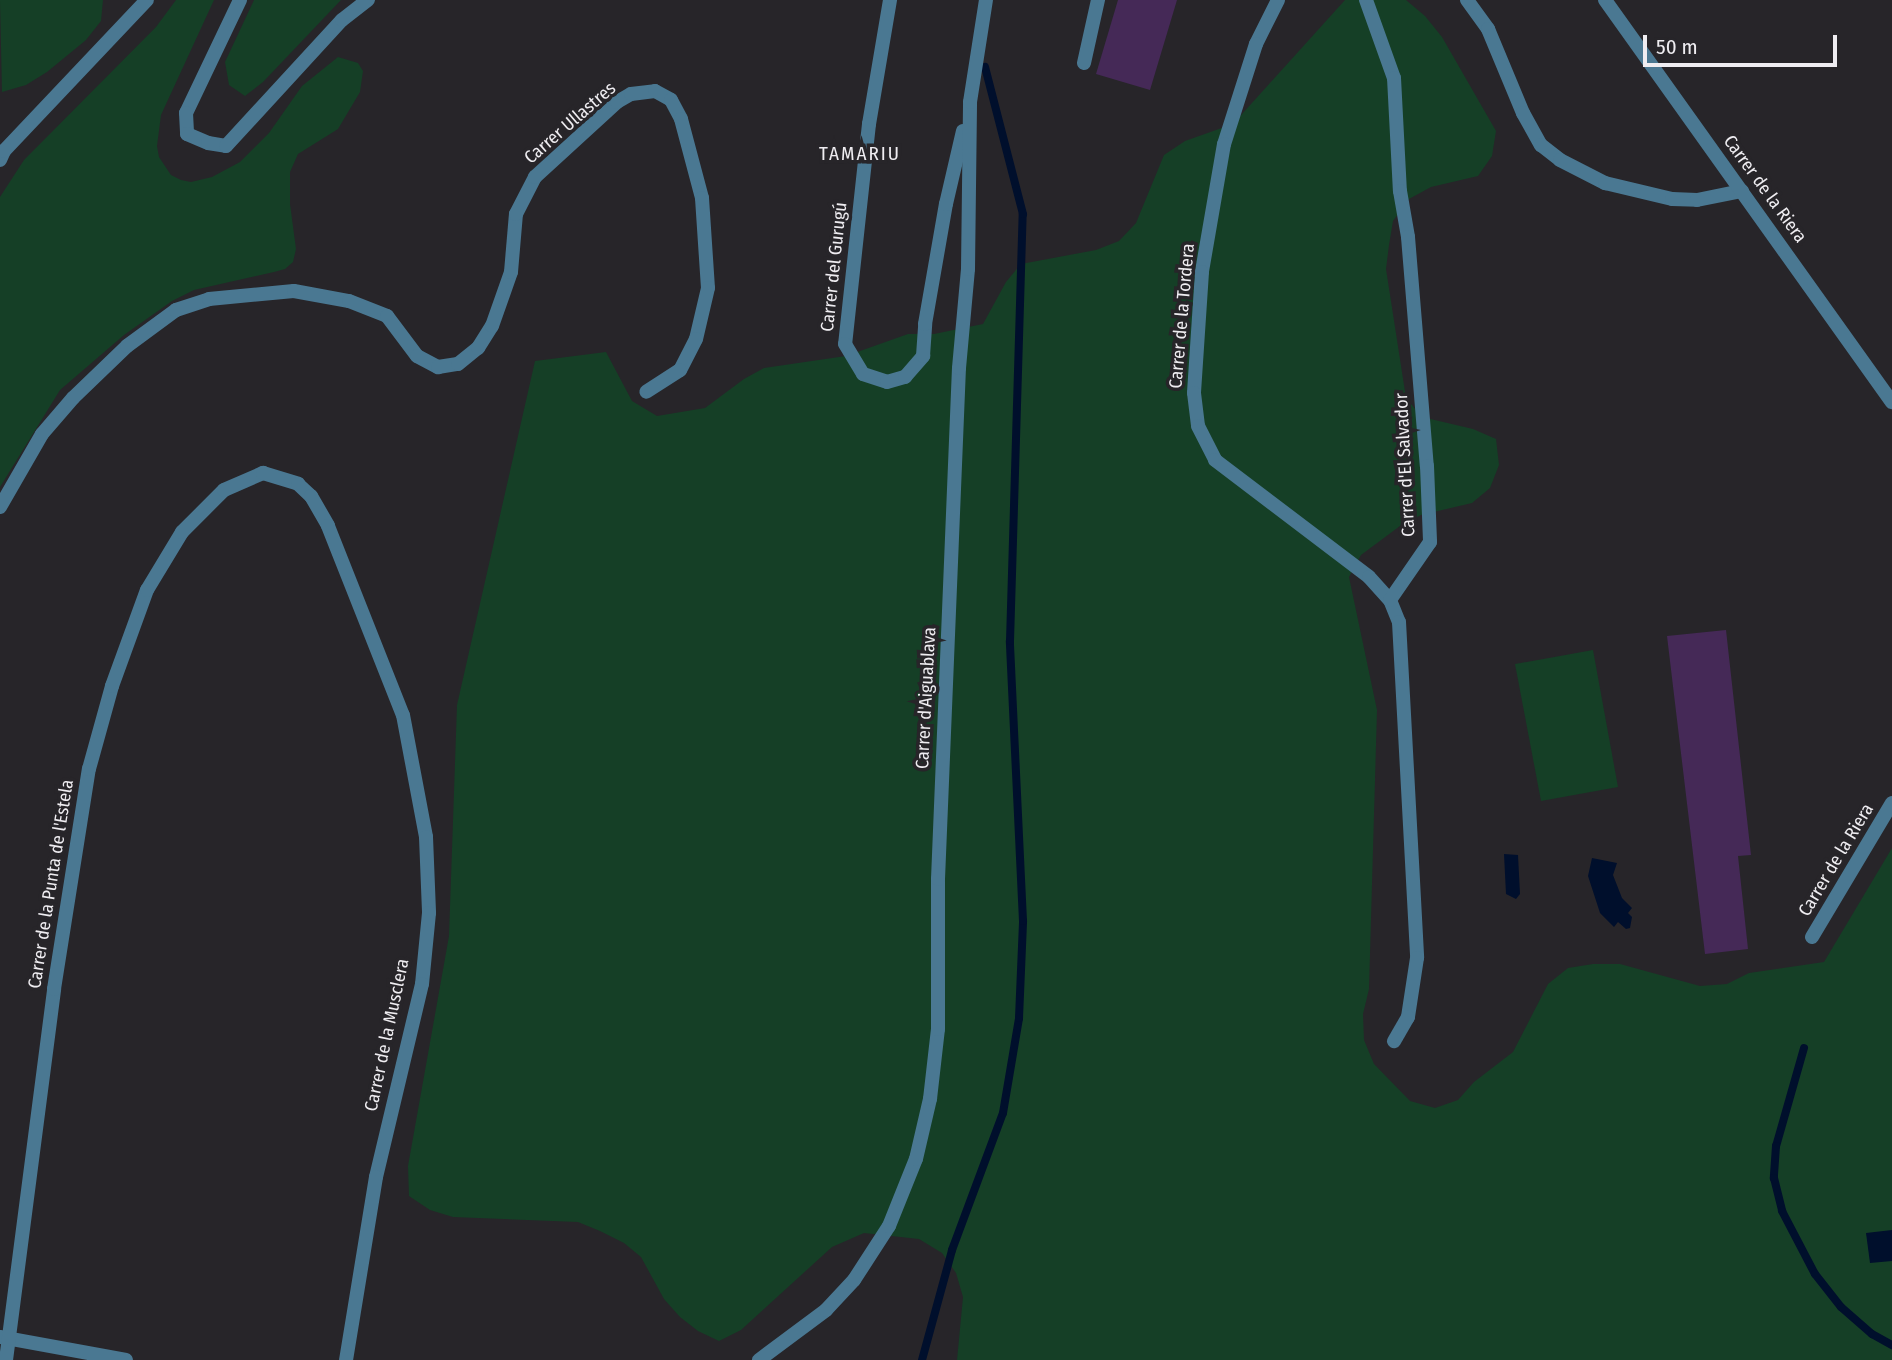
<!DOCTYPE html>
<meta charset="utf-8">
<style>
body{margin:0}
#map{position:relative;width:1892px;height:1360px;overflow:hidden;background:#272529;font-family:"Fira Sans Condensed",sans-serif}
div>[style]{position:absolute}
.green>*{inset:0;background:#153f26}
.water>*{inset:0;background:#000f2c}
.stream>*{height:8px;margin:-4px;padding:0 4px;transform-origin:4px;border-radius:4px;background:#000f2c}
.building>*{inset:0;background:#452957}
.minor>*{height:14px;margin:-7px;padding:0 7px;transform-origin:7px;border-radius:7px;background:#4a7892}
span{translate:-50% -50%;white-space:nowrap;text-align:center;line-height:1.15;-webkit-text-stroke:7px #272529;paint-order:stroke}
.street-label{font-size:18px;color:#efedf1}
.neighbourhood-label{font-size:19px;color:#efedf1;letter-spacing:2px}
.scale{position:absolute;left:1643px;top:35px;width:194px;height:32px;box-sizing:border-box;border:4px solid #efedf1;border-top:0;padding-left:9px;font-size:21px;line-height:24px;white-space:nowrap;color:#efedf1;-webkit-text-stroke:5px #272529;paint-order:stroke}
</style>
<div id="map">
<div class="green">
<div style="clip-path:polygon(0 0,103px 0,101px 21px,86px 40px,47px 72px,26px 85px,2px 92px)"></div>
<div style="clip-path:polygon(176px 0,214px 0,161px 115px,157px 146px,159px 157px,171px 175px,181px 180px,191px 182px,212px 177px,240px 162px,269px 133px,302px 86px,338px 57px,358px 63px,363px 71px,360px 92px,338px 129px,298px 154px,290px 172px,290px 204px,296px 249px,293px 262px,285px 269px,274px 272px,194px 290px,172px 301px,124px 335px,60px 390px,0 487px,0 197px,24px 160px,156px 27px)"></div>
<div style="clip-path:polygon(254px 0,341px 0,263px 82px,245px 96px,229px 85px,225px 62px)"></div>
<div style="clip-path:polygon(1345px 0,1406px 0,1425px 16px,1442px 37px,1496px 131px,1492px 156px,1478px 176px,1431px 187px,1409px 199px,1393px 221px,1389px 245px,1386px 269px,1406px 398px,1422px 417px,1473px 429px,1496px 439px,1499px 465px,1490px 488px,1472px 503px,1421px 515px,1400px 526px,1361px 555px,1349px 577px,1377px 710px,1369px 989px,1363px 1014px,1364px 1040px,1374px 1064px,1410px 1101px,1435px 1108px,1458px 1100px,1474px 1082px,1513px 1052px,1548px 984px,1568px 968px,1593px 964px,1620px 964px,1700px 986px,1727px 984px,1749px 973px,1824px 962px,1892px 848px,1892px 1360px,957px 1360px,963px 1297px,956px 1273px,942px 1253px,919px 1239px,864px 1233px,832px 1247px,741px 1330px,719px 1341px,698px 1331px,680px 1317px,664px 1299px,641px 1257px,624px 1243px,600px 1231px,578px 1222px,453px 1217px,430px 1210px,409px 1196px,408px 1166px,449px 936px,457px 705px,535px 361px,606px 352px,632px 401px,657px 416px,705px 408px,744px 379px,764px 368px,846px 356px,908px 334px,934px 334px,983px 324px,1006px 282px,1021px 264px,1096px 250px,1119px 241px,1136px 223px,1164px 155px,1185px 141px,1233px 124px)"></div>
<div style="clip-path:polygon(1593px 650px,1618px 787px,1541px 801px,1515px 664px)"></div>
</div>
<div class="water">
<div style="clip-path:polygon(1504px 854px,1518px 855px,1520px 894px,1516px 899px,1506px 894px)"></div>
<div style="clip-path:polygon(1592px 858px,1617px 863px,1613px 875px,1622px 898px,1632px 908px,1628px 913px,1632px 917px,1630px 928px,1626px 929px,1618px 922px,1614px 927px,1600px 913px,1588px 876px)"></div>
<div style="clip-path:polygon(1892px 1230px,1892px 1261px,1870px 1263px,1866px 1233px)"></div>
</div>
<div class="stream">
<div style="left:1804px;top:1048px;width:102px;rotate:105.9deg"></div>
<div style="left:1776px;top:1146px;width:32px;rotate:94deg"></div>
<div style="left:1774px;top:1178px;width:34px;rotate:76deg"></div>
<div style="left:1782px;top:1211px;width:71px;rotate:62.4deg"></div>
<div style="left:1815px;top:1274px;width:42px;rotate:51.8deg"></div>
<div style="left:1841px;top:1307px;width:41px;rotate:41.1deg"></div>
<div style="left:1872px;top:1334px;width:23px;rotate:29deg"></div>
<div style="left:922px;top:1360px;width:114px;rotate:-74.7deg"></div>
<div style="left:952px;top:1250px;width:146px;rotate:-69.6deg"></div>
<div style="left:1003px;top:1113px;width:96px;rotate:-80.4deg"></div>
<div style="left:1019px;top:1018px;width:97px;rotate:-87.6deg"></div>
<div style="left:1023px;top:921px;width:280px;rotate:-92.7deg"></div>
<div style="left:1010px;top:641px;width:427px;rotate:-88.3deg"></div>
<div style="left:1023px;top:214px;width:152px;rotate:-104.5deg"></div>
</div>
<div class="building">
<div style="clip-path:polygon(1118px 0,1177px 0,1150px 90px,1096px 74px)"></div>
<div style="clip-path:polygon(1726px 630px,1751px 855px,1738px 856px,1748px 949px,1705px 954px,1667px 636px)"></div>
</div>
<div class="minor">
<div style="left:240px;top:0;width:125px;rotate:115.5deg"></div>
<div style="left:186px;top:113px;width:21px;rotate:87deg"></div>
<div style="left:187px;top:134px;width:23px;rotate:23deg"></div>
<div style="left:208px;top:143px;width:18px;rotate:9deg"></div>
<div style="left:226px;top:146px;width:171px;rotate:-47.4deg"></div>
<div style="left:342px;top:20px;width:33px;rotate:-38deg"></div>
<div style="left:890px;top:0;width:126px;rotate:99.6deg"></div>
<div style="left:869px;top:124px;width:221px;rotate:96.2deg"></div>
<div style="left:845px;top:344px;width:35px;rotate:59deg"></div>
<div style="left:863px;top:374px;width:25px;rotate:18deg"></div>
<div style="left:887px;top:382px;width:19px;rotate:-16deg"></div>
<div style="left:905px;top:377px;width:28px;rotate:-49deg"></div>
<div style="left:923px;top:356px;width:32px;rotate:-86deg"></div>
<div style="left:925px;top:324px;width:122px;rotate:-80.1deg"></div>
<div style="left:946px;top:204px;width:75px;rotate:-76.9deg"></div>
<div style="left:1278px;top:0;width:49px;rotate:116.6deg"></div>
<div style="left:1256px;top:44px;width:105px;rotate:107.7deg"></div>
<div style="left:1224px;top:144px;width:130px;rotate:99.8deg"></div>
<div style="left:1202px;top:272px;width:121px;rotate:93.8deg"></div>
<div style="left:1194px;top:393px;width:33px;rotate:83deg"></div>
<div style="left:1198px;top:426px;width:38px;rotate:63deg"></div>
<div style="left:1215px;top:460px;width:193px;rotate:37.2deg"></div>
<div style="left:1369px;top:577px;width:31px;rotate:48deg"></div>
<div style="left:1390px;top:600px;width:24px;rotate:68deg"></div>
<div style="left:1399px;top:622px;width:336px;rotate:86.9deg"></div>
<div style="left:1417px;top:958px;width:60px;rotate:98.7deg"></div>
<div style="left:1408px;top:1017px;width:28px;rotate:120deg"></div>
<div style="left:1366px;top:0;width:83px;rotate:70.3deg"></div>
<div style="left:1394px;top:78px;width:113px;rotate:87deg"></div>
<div style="left:1400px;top:191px;width:47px;rotate:80.1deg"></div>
<div style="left:1408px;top:237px;width:230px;rotate:85.3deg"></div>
<div style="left:1427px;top:466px;width:76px;rotate:87.7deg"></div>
<div style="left:1430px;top:542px;width:70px;rotate:124.6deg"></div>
<div style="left:1467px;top:0;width:36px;rotate:54deg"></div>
<div style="left:1488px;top:29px;width:91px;rotate:67.4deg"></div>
<div style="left:1523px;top:113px;width:37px;rotate:61deg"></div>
<div style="left:1541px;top:145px;width:24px;rotate:38deg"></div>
<div style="left:1560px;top:160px;width:51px;rotate:27.1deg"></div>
<div style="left:1605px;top:183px;width:69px;rotate:13.4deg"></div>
<div style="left:1672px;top:199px;width:25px;rotate:2deg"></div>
<div style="left:1697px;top:200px;width:46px;rotate:-11.3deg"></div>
<div style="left:1605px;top:0;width:494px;rotate:54.5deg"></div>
<div style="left:1084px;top:63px;width:65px;rotate:-77.5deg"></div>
<div style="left:0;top:160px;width:10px;rotate:-66deg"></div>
<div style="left:4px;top:151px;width:208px;rotate:-46.6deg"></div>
<div style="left:0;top:507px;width:84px;rotate:-60.1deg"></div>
<div style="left:42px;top:434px;width:48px;rotate:-49.3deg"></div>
<div style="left:73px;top:398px;width:75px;rotate:-43.9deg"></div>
<div style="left:127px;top:346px;width:61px;rotate:-36.3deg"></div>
<div style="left:176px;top:310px;width:35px;rotate:-18deg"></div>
<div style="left:209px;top:299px;width:85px;rotate:-5.4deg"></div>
<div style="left:294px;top:291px;width:56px;rotate:10.3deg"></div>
<div style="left:349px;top:301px;width:41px;rotate:21.5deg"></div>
<div style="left:387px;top:316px;width:50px;rotate:53.1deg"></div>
<div style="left:417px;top:356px;width:24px;rotate:28deg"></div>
<div style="left:438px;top:367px;width:20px;rotate:-9deg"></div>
<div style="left:458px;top:364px;width:26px;rotate:-39deg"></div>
<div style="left:478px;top:348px;width:26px;rotate:-58deg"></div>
<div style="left:492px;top:326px;width:57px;rotate:-70.6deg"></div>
<div style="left:511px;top:272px;width:58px;rotate:-85.1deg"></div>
<div style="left:516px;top:214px;width:42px;rotate:-62.8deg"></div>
<div style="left:535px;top:177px;width:111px;rotate:-42.4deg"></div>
<div style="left:617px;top:102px;width:16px;rotate:-30deg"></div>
<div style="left:631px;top:94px;width:24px;rotate:-7deg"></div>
<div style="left:655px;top:91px;width:18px;rotate:29deg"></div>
<div style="left:671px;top:100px;width:21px;rotate:62deg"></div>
<div style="left:681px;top:119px;width:82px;rotate:75.1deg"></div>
<div style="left:702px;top:198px;width:90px;rotate:86.2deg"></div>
<div style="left:708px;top:288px;width:52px;rotate:103.2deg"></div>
<div style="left:696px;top:339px;width:35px;rotate:117deg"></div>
<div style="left:680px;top:370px;width:40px;rotate:147.1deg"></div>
<div style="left:1812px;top:937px;width:156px;rotate:-59.2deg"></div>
<div style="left:0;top:1337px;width:128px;rotate:10.3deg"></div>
<div style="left:6px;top:1360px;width:374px;rotate:-82.6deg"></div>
<div style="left:54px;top:989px;width:223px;rotate:-81deg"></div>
<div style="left:89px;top:769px;width:86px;rotate:-74.5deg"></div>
<div style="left:112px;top:686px;width:102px;rotate:-70deg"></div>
<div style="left:147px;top:590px;width:68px;rotate:-58.9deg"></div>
<div style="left:182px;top:532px;width:59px;rotate:-45deg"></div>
<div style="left:224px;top:490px;width:43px;rotate:-23.6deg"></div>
<div style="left:263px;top:473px;width:37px;rotate:17deg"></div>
<div style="left:298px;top:484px;width:18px;rotate:43deg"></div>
<div style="left:311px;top:496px;width:34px;rotate:60deg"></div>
<div style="left:328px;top:526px;width:203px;rotate:68.4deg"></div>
<div style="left:403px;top:715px;width:124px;rotate:79.3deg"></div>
<div style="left:426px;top:837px;width:76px;rotate:87.7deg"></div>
<div style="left:429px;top:913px;width:71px;rotate:95.6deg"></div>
<div style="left:422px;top:984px;width:198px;rotate:103.4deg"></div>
<div style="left:376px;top:1177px;width:185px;rotate:99.3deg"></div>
<div style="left:759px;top:1360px;width:84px;rotate:-36.7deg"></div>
<div style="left:826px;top:1310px;width:41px;rotate:-47deg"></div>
<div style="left:854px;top:1280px;width:64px;rotate:-57.1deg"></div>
<div style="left:889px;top:1226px;width:72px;rotate:-68.1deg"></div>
<div style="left:916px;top:1159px;width:62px;rotate:-76.9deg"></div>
<div style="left:930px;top:1099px;width:70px;rotate:-83.5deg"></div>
<div style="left:938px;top:1029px;width:150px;rotate:-90deg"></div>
<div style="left:938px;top:879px;width:511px;rotate:-87.65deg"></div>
<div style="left:959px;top:368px;width:99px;rotate:-84.8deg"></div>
<div style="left:968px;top:269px;width:167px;rotate:-89.3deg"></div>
<div style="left:970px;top:102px;width:103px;rotate:-81.1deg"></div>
</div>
<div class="street-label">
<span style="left:570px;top:123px;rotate:-41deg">Carrer Ullastres</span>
<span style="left:1765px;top:189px;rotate:54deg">Carrer de la Riera</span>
<span style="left:834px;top:267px;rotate:-84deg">Carrer del Gurugú</span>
<span style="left:1182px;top:316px;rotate:-85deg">Carrer de la Tordera</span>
<span style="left:1405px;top:465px;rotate:-93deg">Carrer d'El Salvador</span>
<span style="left:926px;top:698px;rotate:-87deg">Carrer d'Aiguablava</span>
<span style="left:1836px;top:860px;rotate:-59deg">Carrer de la Riera</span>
<span style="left:51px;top:884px;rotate:-81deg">Carrer de la Punta de l'Estela</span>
<span style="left:387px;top:1035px;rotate:-78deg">Carrer de la Musclera</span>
</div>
<div class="neighbourhood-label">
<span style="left:860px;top:154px">TAMARIU</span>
</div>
<div class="scale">50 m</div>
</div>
